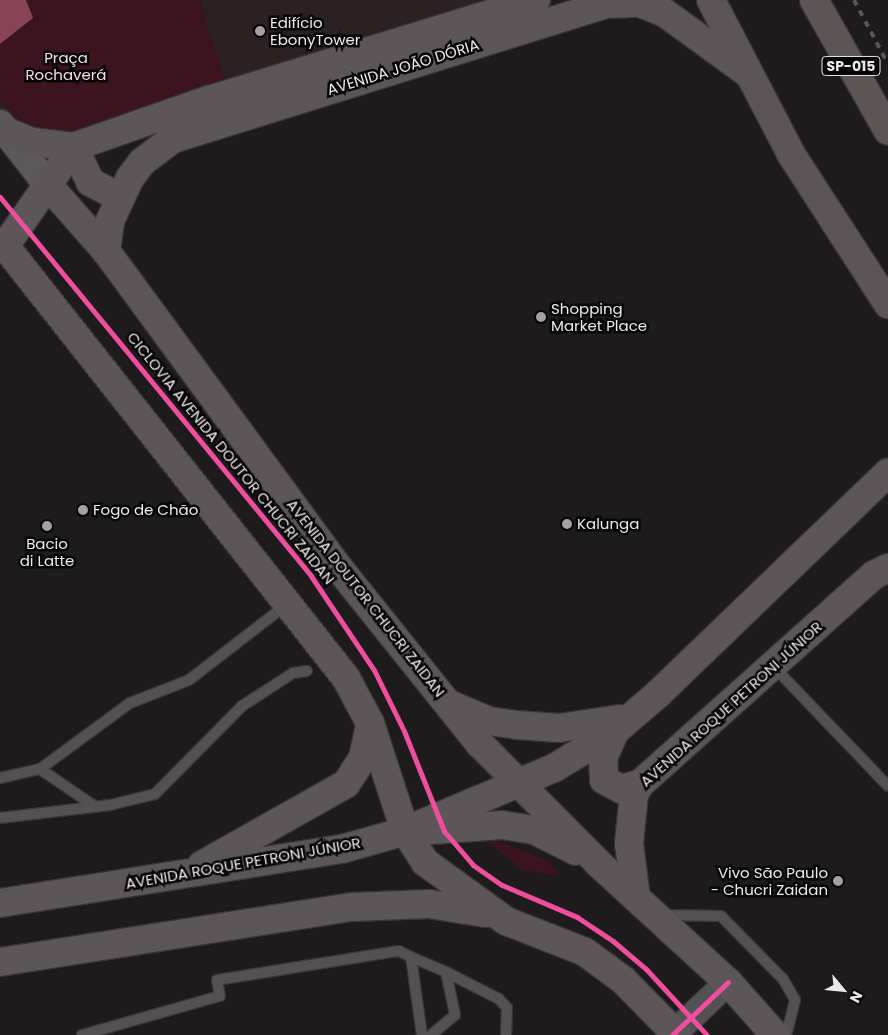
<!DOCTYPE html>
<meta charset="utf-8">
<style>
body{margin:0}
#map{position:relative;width:888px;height:1035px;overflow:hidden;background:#1e1b1c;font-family:Poppins,sans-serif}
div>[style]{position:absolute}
.built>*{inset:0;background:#2b2123}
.green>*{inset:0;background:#3b141f}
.water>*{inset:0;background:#884354}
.roads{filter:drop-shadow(1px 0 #393637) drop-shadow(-1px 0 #393637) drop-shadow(0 1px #393637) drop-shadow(0 -1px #393637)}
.service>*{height:10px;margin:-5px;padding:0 5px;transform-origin:5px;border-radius:5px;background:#535151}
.tertiary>*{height:26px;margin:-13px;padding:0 13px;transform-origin:13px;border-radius:13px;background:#535151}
.secondary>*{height:28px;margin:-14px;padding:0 14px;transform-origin:14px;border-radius:14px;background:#5d5859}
.primary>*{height:28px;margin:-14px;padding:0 14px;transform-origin:14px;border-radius:14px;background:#5c5658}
.trunk>*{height:28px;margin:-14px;padding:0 14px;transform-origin:14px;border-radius:14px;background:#5c5557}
.motorway>*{height:28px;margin:-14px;padding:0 14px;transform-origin:14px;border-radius:14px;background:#5d5456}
.rail>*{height:4px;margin-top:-2px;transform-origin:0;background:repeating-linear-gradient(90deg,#585657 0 6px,transparent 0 12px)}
.cycleway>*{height:5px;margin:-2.5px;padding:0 2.5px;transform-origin:2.5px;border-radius:2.5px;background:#ef4d9e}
.dots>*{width:14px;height:14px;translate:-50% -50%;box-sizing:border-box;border:2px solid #070606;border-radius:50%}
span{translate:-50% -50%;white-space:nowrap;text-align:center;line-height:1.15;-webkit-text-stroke:5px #070606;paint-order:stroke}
.shield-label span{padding:1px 4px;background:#070606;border:1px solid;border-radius:4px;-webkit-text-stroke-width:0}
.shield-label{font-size:14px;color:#ede9ea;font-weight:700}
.poi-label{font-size:15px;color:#ede9ea}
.left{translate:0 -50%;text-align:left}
.right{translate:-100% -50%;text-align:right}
.park-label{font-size:15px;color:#f4dce0}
.street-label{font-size:15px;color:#ede9ea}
.north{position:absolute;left:818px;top:965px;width:50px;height:50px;-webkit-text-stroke:4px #070606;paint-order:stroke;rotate:118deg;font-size:14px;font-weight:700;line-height:20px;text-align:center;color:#ede9ea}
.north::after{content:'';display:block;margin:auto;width:18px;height:22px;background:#ede9ea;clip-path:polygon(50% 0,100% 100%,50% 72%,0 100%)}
</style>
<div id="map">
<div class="built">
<div style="clip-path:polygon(0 0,530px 0,74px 147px,0 124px)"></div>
</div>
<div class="green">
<div style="clip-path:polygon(0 0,200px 0,225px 80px,62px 136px,14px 119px,0 101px)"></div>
<div style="clip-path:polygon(491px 838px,547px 860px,561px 876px,523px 870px,488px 842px)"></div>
</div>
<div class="water">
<div style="clip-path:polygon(0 0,26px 0,33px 18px,0 44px)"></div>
</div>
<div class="roads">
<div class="service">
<div style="left:773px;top:666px;width:166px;rotate:46.2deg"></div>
<div style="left:40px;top:769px;width:65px;rotate:34.4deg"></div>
<div style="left:0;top:778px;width:41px;rotate:-12.7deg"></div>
<div style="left:40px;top:769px;width:112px;rotate:-36.3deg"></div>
<div style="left:130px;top:703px;width:63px;rotate:-21.3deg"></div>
<div style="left:189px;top:680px;width:123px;rotate:-37.7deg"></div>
<div style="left:0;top:818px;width:111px;rotate:-6.7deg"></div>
<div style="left:110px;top:805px;width:46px;rotate:-13.7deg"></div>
<div style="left:155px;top:794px;width:124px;rotate:-45.3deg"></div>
<div style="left:242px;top:706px;width:61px;rotate:-32.9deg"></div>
<div style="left:293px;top:673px;width:14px;rotate:-8deg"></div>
<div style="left:663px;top:915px;width:58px;rotate:1deg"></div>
<div style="left:721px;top:916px;width:88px;rotate:45.5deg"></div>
<div style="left:783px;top:979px;width:24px;rotate:60deg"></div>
<div style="left:795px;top:1000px;width:36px;rotate:104deg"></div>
<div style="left:411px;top:957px;width:38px;rotate:23deg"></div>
<div style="left:446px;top:972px;width:44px;rotate:78.2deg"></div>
<div style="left:455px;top:1015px;width:31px;rotate:140deg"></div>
<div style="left:446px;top:972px;width:59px;rotate:27deg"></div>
<div style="left:499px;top:999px;width:12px;rotate:48deg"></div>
<div style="left:507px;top:1008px;width:27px;rotate:92deg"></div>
<div style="left:82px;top:1035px;width:143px;rotate:-15.8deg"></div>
<div style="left:220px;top:996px;width:16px;rotate:-101deg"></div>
<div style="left:217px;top:980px;width:184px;rotate:-9.1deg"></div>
<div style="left:399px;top:951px;width:13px;rotate:27deg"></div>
<div style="left:411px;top:957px;width:79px;rotate:82deg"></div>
</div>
<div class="tertiary">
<div style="left:672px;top:1035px;width:77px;rotate:-43.4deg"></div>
</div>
<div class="secondary">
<div style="left:0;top:124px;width:78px;rotate:51.8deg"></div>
</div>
<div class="primary">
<div style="left:536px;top:0;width:343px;rotate:163deg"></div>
<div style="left:208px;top:100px;width:142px;rotate:160.7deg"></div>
<div style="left:74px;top:147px;width:121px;rotate:124.9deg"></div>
<div style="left:5px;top:246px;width:550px;rotate:51.71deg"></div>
<div style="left:346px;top:678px;width:51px;rotate:61.9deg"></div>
<div style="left:370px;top:723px;width:114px;rotate:72deg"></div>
<div style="left:405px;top:831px;width:37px;rotate:57deg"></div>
<div style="left:425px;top:862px;width:100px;rotate:36.1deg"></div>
<div style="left:506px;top:921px;width:85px;rotate:21.4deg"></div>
<div style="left:585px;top:952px;width:47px;rotate:36.4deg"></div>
<div style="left:623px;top:980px;width:77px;rotate:45.5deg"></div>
<div style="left:5px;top:131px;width:29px;rotate:22deg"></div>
<div style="left:32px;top:142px;width:42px;rotate:6.8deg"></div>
<div style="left:74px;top:147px;width:38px;rotate:65deg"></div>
<div style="left:90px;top:182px;width:34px;rotate:27deg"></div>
<div style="left:48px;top:185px;width:88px;rotate:48.7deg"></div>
<div style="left:106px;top:251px;width:392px;rotate:53.7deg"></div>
<div style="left:338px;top:567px;width:227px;rotate:51.3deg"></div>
<div style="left:480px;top:744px;width:169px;rotate:45.2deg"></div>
<div style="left:599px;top:864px;width:175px;rotate:42.5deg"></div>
<div style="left:728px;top:982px;width:71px;rotate:48.4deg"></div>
<div style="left:106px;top:251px;width:30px;rotate:-82deg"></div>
<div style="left:110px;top:221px;width:47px;rotate:-65.1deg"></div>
<div style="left:130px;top:178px;width:20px;rotate:-53deg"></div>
<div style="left:142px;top:162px;width:39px;rotate:-37deg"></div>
<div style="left:173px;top:139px;width:454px;rotate:-17.3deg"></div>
<div style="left:606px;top:4px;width:34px;rotate:-2deg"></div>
<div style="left:640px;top:3px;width:27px;rotate:22deg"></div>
<div style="left:665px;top:13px;width:104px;rotate:36deg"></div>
<div style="left:451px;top:705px;width:41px;rotate:22.8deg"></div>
<div style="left:489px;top:721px;width:27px;rotate:8deg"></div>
<div style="left:516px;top:725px;width:43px;rotate:4deg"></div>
<div style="left:559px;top:728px;width:63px;rotate:-8.3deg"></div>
<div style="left:615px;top:731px;width:30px;rotate:114deg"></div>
<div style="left:603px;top:758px;width:22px;rotate:87deg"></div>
<div style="left:604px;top:780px;width:19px;rotate:28deg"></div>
<div style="left:621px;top:789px;width:20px;rotate:-15deg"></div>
<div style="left:417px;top:831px;width:85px;rotate:-4deg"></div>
<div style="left:502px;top:825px;width:32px;rotate:9deg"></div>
<div style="left:534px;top:830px;width:47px;rotate:26.6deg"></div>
<div style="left:202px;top:865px;width:165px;rotate:-29.4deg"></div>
<div style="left:346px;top:784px;width:31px;rotate:-57deg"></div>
<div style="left:363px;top:758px;width:35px;rotate:-78deg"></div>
<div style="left:636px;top:898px;width:55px;rotate:-97.3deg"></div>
<div style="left:629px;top:843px;width:49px;rotate:-84.2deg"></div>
<div style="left:634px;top:794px;width:12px;rotate:-59deg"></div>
<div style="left:640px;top:784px;width:314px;rotate:-41.8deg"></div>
<div style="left:874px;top:575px;width:16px;rotate:-27deg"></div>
<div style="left:0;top:903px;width:346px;rotate:-9deg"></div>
<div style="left:342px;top:849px;width:66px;rotate:-15.9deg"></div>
<div style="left:405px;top:831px;width:162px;rotate:-22.9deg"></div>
<div style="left:554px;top:768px;width:71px;rotate:-31.2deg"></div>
<div style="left:615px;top:731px;width:57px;rotate:-40.7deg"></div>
<div style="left:658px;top:694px;width:319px;rotate:-43.9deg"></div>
<div style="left:0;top:962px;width:357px;rotate:-8.9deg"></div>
<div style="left:353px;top:907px;width:76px;rotate:-2.3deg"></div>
<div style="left:429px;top:904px;width:58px;rotate:9deg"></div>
</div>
<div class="trunk">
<div style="left:711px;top:0;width:174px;rotate:62.5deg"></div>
<div style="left:791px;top:154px;width:179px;rotate:57.1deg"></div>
</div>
<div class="motorway">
<div style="left:814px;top:0;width:150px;rotate:60.5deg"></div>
</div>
</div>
<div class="rail">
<div style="left:854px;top:0;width:72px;rotate:62deg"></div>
</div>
<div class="cycleway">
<div style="left:0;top:197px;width:490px;rotate:50.6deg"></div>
<div style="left:311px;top:576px;width:113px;rotate:56.2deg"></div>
<div style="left:374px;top:670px;width:68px;rotate:63.8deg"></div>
<div style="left:404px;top:731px;width:108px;rotate:68.2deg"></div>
<div style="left:444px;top:831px;width:45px;rotate:49.5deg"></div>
<div style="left:473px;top:865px;width:35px;rotate:35deg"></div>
<div style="left:502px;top:885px;width:82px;rotate:23.1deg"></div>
<div style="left:577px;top:917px;width:43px;rotate:33.7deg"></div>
<div style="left:613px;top:941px;width:43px;rotate:40.3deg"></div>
<div style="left:646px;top:969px;width:90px;rotate:47.3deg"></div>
<div style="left:672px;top:1035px;width:77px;rotate:-43.4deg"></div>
</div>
<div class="dots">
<div style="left:260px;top:31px;background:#a5a1a2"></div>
<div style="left:541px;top:317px;background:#a5a1a2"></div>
<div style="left:83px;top:510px;background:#a5a1a2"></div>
<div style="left:567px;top:524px;background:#a5a1a2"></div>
<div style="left:47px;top:526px;background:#a5a1a2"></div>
<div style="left:838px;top:881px;background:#a5a1a2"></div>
</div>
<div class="shield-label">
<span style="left:851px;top:66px">SP-015</span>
</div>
<div class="poi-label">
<span class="left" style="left:270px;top:31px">Edifício<br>EbonyTower</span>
<span class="left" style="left:551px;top:317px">Shopping<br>Market Place</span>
<span class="left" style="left:93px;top:510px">Fogo de Chão</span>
<span class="left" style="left:577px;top:524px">Kalunga</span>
<span style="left:47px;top:552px">Bacio<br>di Latte</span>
<span class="right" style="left:828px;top:881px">Vivo São Paulo<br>- Chucri Zaidan</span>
</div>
<div class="park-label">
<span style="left:66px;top:66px">Praça<br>Rochaverá</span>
</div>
<div class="street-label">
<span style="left:403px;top:67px;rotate:-17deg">AVENIDA JOÃO DÓRIA</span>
<span style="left:231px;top:458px;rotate:51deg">CICLOVIA AVENIDA DOUTOR CHUCRI ZAIDAN</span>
<span style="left:366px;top:598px;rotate:52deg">AVENIDA DOUTOR CHUCRI ZAIDAN</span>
<span style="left:731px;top:704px;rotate:-42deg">AVENIDA ROQUE PETRONI JÚNIOR</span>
<span style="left:243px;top:863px;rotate:-10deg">AVENIDA ROQUE PETRONI JÚNIOR</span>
</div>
<div class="north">N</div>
</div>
